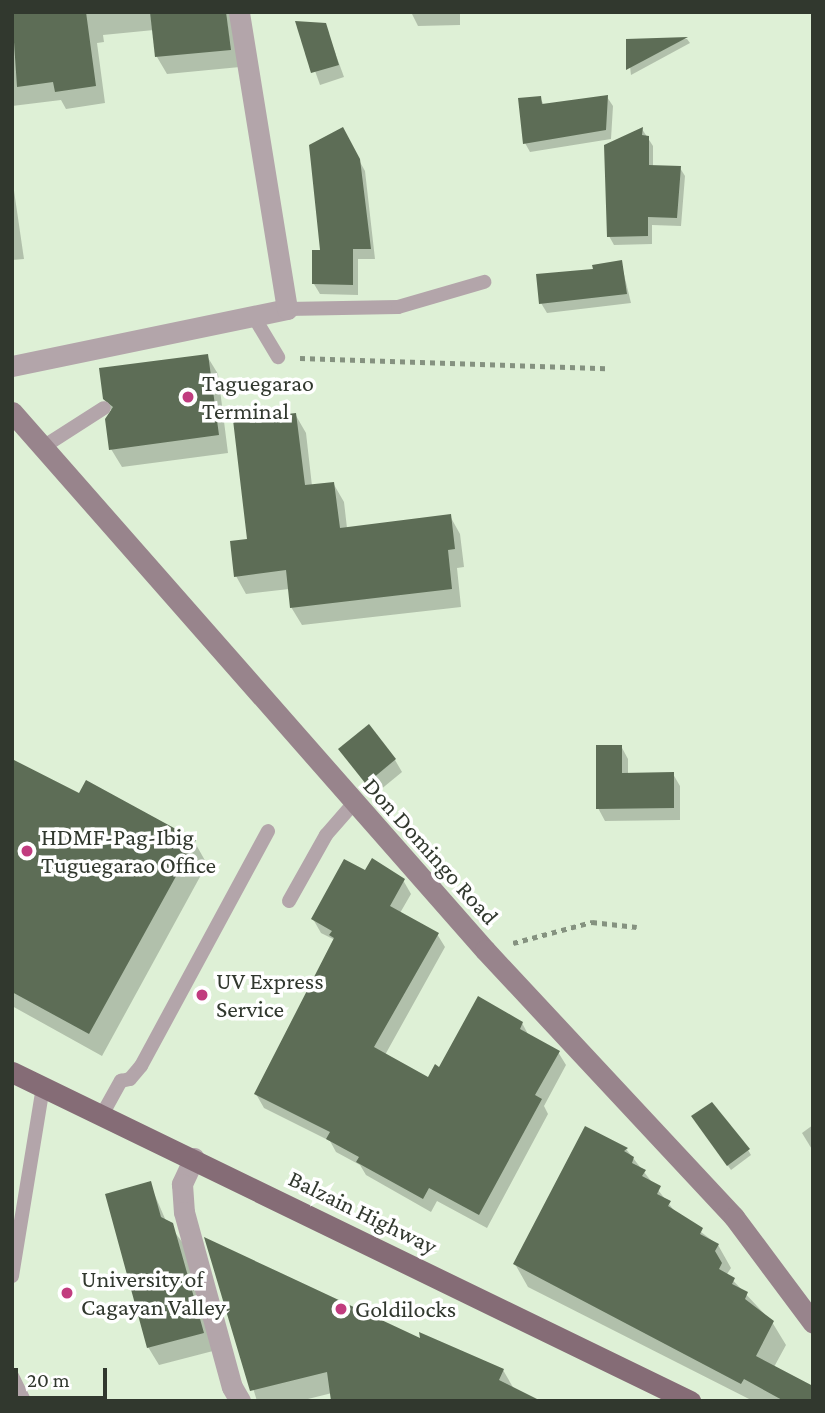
<!DOCTYPE html>
<style>
body{margin:0}
#map{position:relative;width:825px;height:1413px;overflow:hidden;background:#def0d6;font-family:"Crimson Pro",serif}
div>[style]{position:absolute}
.shadow>*{inset:0;background:#0003}
.building>*{inset:0;background:#5d6d56}
.path>*{height:4.5px;margin-top:-2.25px;transform-origin:0;background:repeating-linear-gradient(90deg,#859280 0 5px,transparent 0 10px)}
.lane>*{height:14px;margin:-7px;padding:0 7px;transform-origin:7px;border-radius:7px;background:#b3a5aa}
.street>*{height:21px;margin:-10.5px;padding:0 10.5px;transform-origin:10.5px;border-radius:10.5px;background:#b3a5aa}
.secondary>*{height:21px;margin:-10.5px;padding:0 10.5px;transform-origin:10.5px;border-radius:10.5px;background:#98848c}
.primary>*{height:21px;margin:-10.5px;padding:0 10.5px;transform-origin:10.5px;border-radius:10.5px;background:#856c76}
.dots>*{width:19px;height:19px;translate:-50% -50%;box-sizing:border-box;border:4px solid #fff;border-radius:50%}
span{translate:-50% -50%;white-space:nowrap;text-align:center;line-height:1.15;-webkit-text-stroke:7px #fff;paint-order:stroke}
.poi-label{font-size:24px;color:#31382e}
.left{translate:0 -50%;text-align:left}
.street-label{font-size:24px;color:#31382e}
.frame{position:absolute;inset:0;border:14px solid #31382e;pointer-events:none}
.scale{position:absolute;left:14px;top:1368px;width:93px;height:32px;box-sizing:border-box;border:4px solid #31382e;border-top:0;padding-left:9px;font-size:21px;line-height:24px;white-space:nowrap;color:#31382e;-webkit-text-stroke:5px #fff;paint-order:stroke}
</style>
<div id="map">
<div class="shadow">
<div style="clip-path:polygon(12px 12px,235px 12px,240px 67px,167px 74px,157px 57px,154px 30px,103px 35px,104px 42px,97px 43px,105px 103px,66px 109px,61px 100px,12px 106px)"></div>
<div style="clip-path:polygon(411px 12px,460px 12px,460px 25px,418px 26px)"></div>
<div style="clip-path:polygon(298px 23px,325px 25px,344px 77px,320px 85px)"></div>
<div style="clip-path:polygon(687px 39px,690px 43px,631px 75px,627px 41px)"></div>
<div style="clip-path:polygon(607px 97px,613px 106px,611px 139px,530px 152px,525px 143px,540px 98px,544px 105px)"></div>
<div style="clip-path:polygon(642px 129px,653px 146px,653px 167px,680px 168px,685px 176px,681px 226px,652px 225px,652px 244px,614px 245px,609px 236px)"></div>
<div style="clip-path:polygon(342px 130px,365px 171px,375px 259px,358px 259px,358px 295px,320px 294px,314px 284px)"></div>
<div style="clip-path:polygon(12px 177px,24px 259px,12px 260px)"></div>
<div style="clip-path:polygon(621px 262px,631px 303px,547px 313px,541px 303px,595px 270px)"></div>
<div style="clip-path:polygon(207px 356px,218px 374px,228px 453px,122px 467px,111px 449px,112px 412px,104px 398px)"></div>
<div style="clip-path:polygon(295px 414px,306px 433px,312px 486px,333px 483px,344px 502px,347px 528px,450px 516px,460px 534px,464px 567px,457px 568px,461px 607px,302px 625px,291px 607px,289px 589px,246px 594px,236px 576px)"></div>
<div style="clip-path:polygon(621px 746px,628px 759px,628px 774px,673px 774px,680px 786px,680px 820px,605px 821px,598px 808px)"></div>
<div style="clip-path:polygon(340px 750px,395px 760px,402px 772px,374px 795px)"></div>
<div style="clip-path:polygon(12px 761px,80px 796px,194px 841px,207px 864px,102px 1056px,12px 1006px)"></div>
<div style="clip-path:polygon(366px 873px,403px 880px,411px 894px,400px 913px,437px 934px,445px 947px,385px 1055px,429px 1079px,522px 1023px,529px 1036px,558px 1052px,566px 1065px,544px 1106px,548px 1114px,487px 1228px,437px 1201px,431px 1212px,366px 1175px,360px 1165px,336px 1152px,330px 1141px,264px 1108px,256px 1094px,335px 940px,321px 933px,313px 919px)"></div>
<div style="clip-path:polygon(697px 1122px,748px 1150px,751px 1155px,731px 1170px)"></div>
<div style="clip-path:polygon(813px 1125px,813px 1151px,802px 1133px)"></div>
<div style="clip-path:polygon(585px 1128px,626px 1149px,676px 1213px,718px 1245px,731px 1268px,727px 1274px,772px 1322px,786px 1345px,774px 1367px,813px 1401px,753px 1401px,528px 1287px,515px 1264px)"></div>
<div style="clip-path:polygon(150px 1184px,166px 1221px,183px 1243px,213px 1351px,159px 1365px,148px 1347px)"></div>
<div style="clip-path:polygon(207px 1240px,422px 1341px,503px 1370px,514px 1389px,332px 1393px,300px 1401px,257px 1401px)"></div>
</div>
<div class="building">
<div style="clip-path:polygon(12px 12px,86px 12px,96px 86px,55px 92px,53px 82px,17px 87px)"></div>
<div style="clip-path:polygon(150px 12px,226px 12px,231px 50px,155px 57px)"></div>
<div style="clip-path:polygon(295px 21px,326px 23px,339px 65px,311px 73px)"></div>
<div style="clip-path:polygon(688px 37px,626px 70px,626px 39px)"></div>
<div style="clip-path:polygon(608px 95px,606px 130px,523px 144px,518px 98px,541px 96px,542px 104px)"></div>
<div style="clip-path:polygon(343px 127px,360px 159px,371px 249px,353px 249px,353px 285px,312px 284px,312px 250px,320px 250px,309px 145px)"></div>
<div style="clip-path:polygon(643px 127px,642px 135px,649px 136px,649px 165px,681px 166px,677px 218px,648px 217px,648px 236px,607px 237px,604px 145px)"></div>
<div style="clip-path:polygon(622px 260px,627px 294px,539px 304px,536px 274px,593px 269px,592px 265px)"></div>
<div style="clip-path:polygon(208px 354px,219px 435px,109px 450px,105px 419px,113px 407px,103px 399px,99px 368px)"></div>
<div style="clip-path:polygon(296px 413px,305px 485px,334px 482px,340px 528px,451px 514px,455px 549px,448px 550px,452px 589px,290px 608px,286px 570px,234px 577px,230px 541px,247px 539px,233px 420px)"></div>
<div style="clip-path:polygon(369px 724px,396px 759px,366px 784px,338px 749px)"></div>
<div style="clip-path:polygon(596px 745px,622px 745px,622px 773px,674px 772px,674px 808px,596px 809px)"></div>
<div style="clip-path:polygon(12px 759px,79px 793px,86px 780px,196px 840px,89px 1034px,12px 992px)"></div>
<div style="clip-path:polygon(372px 858px,405px 879px,390px 906px,439px 933px,374px 1047px,428px 1077px,435px 1064px,439px 1067px,478px 996px,523px 1022px,520px 1029px,560px 1051px,535px 1095px,542px 1099px,479px 1215px,429px 1188px,423px 1199px,356px 1162px,359px 1157px,326px 1139px,330px 1132px,254px 1094px,334px 938px,329px 935px,332px 931px,311px 919px,344px 859px,365px 870px)"></div>
<div style="clip-path:polygon(712px 1102px,750px 1149px,727px 1166px,691px 1116px)"></div>
<div style="clip-path:polygon(585px 1126px,628px 1148px,624px 1151px,634px 1157px,632px 1163px,646px 1170px,642px 1176px,661px 1186px,657px 1194px,671px 1201px,668px 1206px,703px 1228px,700px 1234px,719px 1244px,715px 1251px,722px 1263px,719px 1269px,735px 1278px,732px 1284px,748px 1292px,745px 1299px,774px 1321px,756px 1356px,813px 1386px,813px 1401px,784px 1401px,744px 1379px,741px 1384px,513px 1264px)"></div>
<div style="clip-path:polygon(151px 1181px,161px 1217px,173px 1223px,204px 1333px,147px 1348px,105px 1194px)"></div>
<div style="clip-path:polygon(204px 1237px,420px 1338px,419px 1332px,504px 1369px,499px 1380px,541px 1401px,331px 1401px,327px 1372px,250px 1391px)"></div>
</div>
<div class="path">
<div style="left:300px;top:358px;width:306px;rotate:1.9deg"></div>
<div style="left:513px;top:943px;width:82px;rotate:-14.9deg"></div>
<div style="left:592px;top:922px;width:45px;rotate:6.3deg"></div>
</div>
<div class="lane">
<div style="left:287px;top:309px;width:111px;rotate:-1deg"></div>
<div style="left:398px;top:307px;width:90px;rotate:-16.2deg"></div>
<div style="left:254px;top:317px;width:47px;rotate:59deg"></div>
<div style="left:43px;top:447px;width:72px;rotate:-32.6deg"></div>
<div style="left:289px;top:901px;width:76px;rotate:-60.7deg"></div>
<div style="left:326px;top:835px;width:41px;rotate:-48.9deg"></div>
<div style="left:103px;top:1113px;width:37px;rotate:-61deg"></div>
<div style="left:121px;top:1081px;width:9px;rotate:-13deg"></div>
<div style="left:130px;top:1079px;width:17px;rotate:-50deg"></div>
<div style="left:141px;top:1066px;width:267px;rotate:-61.6deg"></div>
<div style="left:12px;top:1276px;width:192px;rotate:-80.7deg"></div>
<div style="left:12px;top:1376px;width:28px;rotate:64deg"></div>
</div>
<div class="street">
<div style="left:12px;top:366px;width:281px;rotate:-11.7deg"></div>
<div style="left:287px;top:309px;width:301px;rotate:-99.2deg"></div>
<div style="left:194px;top:1158px;width:29px;rotate:115deg"></div>
<div style="left:182px;top:1184px;width:28px;rotate:86deg"></div>
<div style="left:184px;top:1212px;width:181px;rotate:74.7deg"></div>
<div style="left:232px;top:1387px;width:16px;rotate:60deg"></div>
</div>
<div class="secondary">
<div style="left:12px;top:412px;width:716px;rotate:48.68deg"></div>
<div style="left:485px;top:950px;width:365px;rotate:47deg"></div>
<div style="left:734px;top:1217px;width:132px;rotate:53.3deg"></div>
</div>
<div class="primary">
<div style="left:12px;top:1072px;width:754px;rotate:25.89deg"></div>
</div>
<div class="dots">
<div style="left:188px;top:397px;background:#c13c7f"></div>
<div style="left:27px;top:851px;background:#c13c7f"></div>
<div style="left:202px;top:995px;background:#c13c7f"></div>
<div style="left:67px;top:1293px;background:#c13c7f"></div>
<div style="left:341px;top:1309px;background:#c13c7f"></div>
</div>
<div class="poi-label">
<span class="left" style="left:202px;top:397px">Taguegarao<br>Terminal</span>
<span class="left" style="left:41px;top:851px">HDMF-Pag-Ibig<br>Tuguegarao Office</span>
<span class="left" style="left:216px;top:995px">UV Express<br>Service</span>
<span class="left" style="left:81px;top:1293px">University of<br>Cagayan Valley</span>
<span class="left" style="left:355px;top:1309px">Goldilocks</span>
</div>
<div class="street-label">
<span style="left:431px;top:851px;rotate:48deg">Don Domingo Road</span>
<span style="left:363px;top:1212px;rotate:26deg">Balzain Highway</span>
</div>
<div class="frame"></div>
<div class="scale">20 m</div>
</div>
